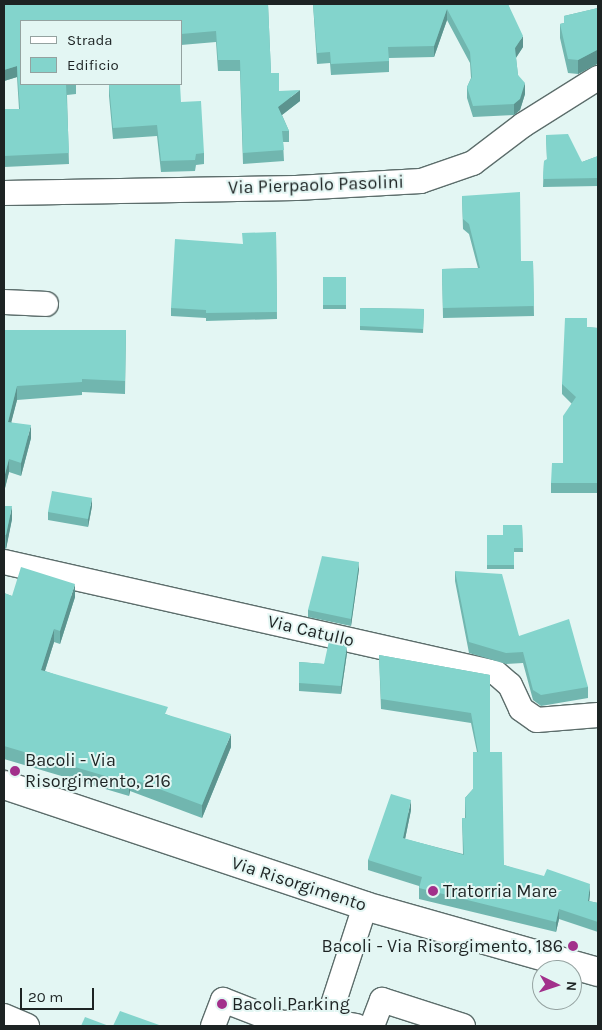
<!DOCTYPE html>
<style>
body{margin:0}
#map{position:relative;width:602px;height:1030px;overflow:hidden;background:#e3f6f3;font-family:Karla,sans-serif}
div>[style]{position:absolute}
.roads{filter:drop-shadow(1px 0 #5c6d6b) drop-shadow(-1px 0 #5c6d6b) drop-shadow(0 1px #5c6d6b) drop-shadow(0 -1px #5c6d6b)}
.minor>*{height:24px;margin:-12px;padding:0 12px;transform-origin:12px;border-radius:12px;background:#fff}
.major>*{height:28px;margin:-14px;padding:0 14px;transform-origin:14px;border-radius:14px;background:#fff}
.wall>*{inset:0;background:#71b6af}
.shaded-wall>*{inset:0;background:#5c948f}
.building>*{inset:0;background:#83d4cc}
.dots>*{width:14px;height:14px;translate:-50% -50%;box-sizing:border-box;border:2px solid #e3f6f3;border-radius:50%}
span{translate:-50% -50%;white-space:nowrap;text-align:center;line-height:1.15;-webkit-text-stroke:4px #e3f6f3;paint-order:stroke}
.street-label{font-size:18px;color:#1d2323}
.poi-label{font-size:18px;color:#1d2323}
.left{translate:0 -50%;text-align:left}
.right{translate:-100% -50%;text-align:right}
.frame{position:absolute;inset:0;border:5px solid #1d2323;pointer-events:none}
.legend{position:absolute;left:20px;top:20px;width:162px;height:65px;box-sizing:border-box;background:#e3f6f3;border:1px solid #94a2a0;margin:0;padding:6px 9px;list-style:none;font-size:15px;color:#1d2323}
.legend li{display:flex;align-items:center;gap:10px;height:25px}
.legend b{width:25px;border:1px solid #94a2a0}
.north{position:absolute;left:532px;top:960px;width:50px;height:50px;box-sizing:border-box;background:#e3f6f3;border:1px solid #94a2a0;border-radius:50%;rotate:94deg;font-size:14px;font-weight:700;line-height:20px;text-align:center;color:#1d2323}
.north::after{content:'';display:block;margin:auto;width:18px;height:22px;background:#a2308b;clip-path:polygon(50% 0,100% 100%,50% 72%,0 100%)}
.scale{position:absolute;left:20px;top:988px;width:74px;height:22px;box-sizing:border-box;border:2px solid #1d2323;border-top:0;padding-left:6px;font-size:15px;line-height:18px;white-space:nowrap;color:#1d2323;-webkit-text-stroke:4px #e3f6f3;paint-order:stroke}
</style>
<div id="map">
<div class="roads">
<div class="minor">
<div style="left:4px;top:193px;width:292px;rotate:-1deg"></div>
<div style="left:296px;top:188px;width:125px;rotate:-3.2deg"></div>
<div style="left:421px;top:181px;width:55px;rotate:-19.1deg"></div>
<div style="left:473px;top:163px;width:63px;rotate:-37.2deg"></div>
<div style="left:523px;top:125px;width:89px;rotate:-32.1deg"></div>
<div style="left:4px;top:302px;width:42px;rotate:2.7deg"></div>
<div style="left:4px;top:562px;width:504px;rotate:12.71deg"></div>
<div style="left:496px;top:673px;width:18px;rotate:41deg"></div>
<div style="left:510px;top:685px;width:26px;rotate:65deg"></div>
<div style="left:521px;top:709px;width:19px;rotate:35deg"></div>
<div style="left:537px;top:720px;width:61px;rotate:-4.7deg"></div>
<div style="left:4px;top:1016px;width:25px;rotate:23deg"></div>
<div style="left:213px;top:1026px;width:28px;rotate:-69deg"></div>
<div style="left:223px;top:1000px;width:63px;rotate:21.3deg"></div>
<div style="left:282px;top:1023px;width:46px;rotate:-2.5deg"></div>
<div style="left:328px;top:1021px;width:29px;rotate:10deg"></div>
<div style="left:326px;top:1026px;width:126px;rotate:-72deg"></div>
<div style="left:372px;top:1026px;width:28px;rotate:-69deg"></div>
<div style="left:382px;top:1000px;width:85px;rotate:17.8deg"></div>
</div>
<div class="major">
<div style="left:4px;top:785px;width:381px;rotate:18.5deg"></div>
<div style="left:365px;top:906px;width:242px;rotate:15.8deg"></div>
</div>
</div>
<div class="wall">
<div style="clip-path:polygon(4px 4px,268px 4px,271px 73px,279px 91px,300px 101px,282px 115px,289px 131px,289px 142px,283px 142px,284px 161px,243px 164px,240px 71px,218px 71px,216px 42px,181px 45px,181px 21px,21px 21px,21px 84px,76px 84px,76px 94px,67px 95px,69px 164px,4px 167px,4px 109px,19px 109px,17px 77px,4px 81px)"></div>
<div style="clip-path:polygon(313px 4px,508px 4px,523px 47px,516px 58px,518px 75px,525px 94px,520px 110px,514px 115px,473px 117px,467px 98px,467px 87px,471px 78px,470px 63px,447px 20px,434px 57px,389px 58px,389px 72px,331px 75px,330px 63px,317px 64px)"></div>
<div style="clip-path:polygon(598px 8px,598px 65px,597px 64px,578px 74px,568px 73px,560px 38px,560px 24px,564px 23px,564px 16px)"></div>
<div style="clip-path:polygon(126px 84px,181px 102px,204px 153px,204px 164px,196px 165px,195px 171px,161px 172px,157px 136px,113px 139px,109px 96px,109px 85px)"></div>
<div style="clip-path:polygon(546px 135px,582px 162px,598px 156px,598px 186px,543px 187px,544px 161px,547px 160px)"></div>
<div style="clip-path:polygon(462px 196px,521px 261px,533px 261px,534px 316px,443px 318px,442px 269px,478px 268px,469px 234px,463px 229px)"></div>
<div style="clip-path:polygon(276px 232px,277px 319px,206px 321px,206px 318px,171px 316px,171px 308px)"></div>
<div style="clip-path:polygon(323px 277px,346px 277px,346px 309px,323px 309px)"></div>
<div style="clip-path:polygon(360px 308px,424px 309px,423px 333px,360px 330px)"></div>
<div style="clip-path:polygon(587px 327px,598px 328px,598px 493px,551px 493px,551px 483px,563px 463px,572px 404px,562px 394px,562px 384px)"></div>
<div style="clip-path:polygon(4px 330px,126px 330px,125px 394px,82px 392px,82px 395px,17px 400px,11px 422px,31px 438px,21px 476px,9px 472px,4px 492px)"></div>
<div style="clip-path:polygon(4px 506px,12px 519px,6px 549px,4px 548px)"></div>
<div style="clip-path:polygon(92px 506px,88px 527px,48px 520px,48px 512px)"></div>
<div style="clip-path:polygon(522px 525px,523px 552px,514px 552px,514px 569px,487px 569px,487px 535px,503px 535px)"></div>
<div style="clip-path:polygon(359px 569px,351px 626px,308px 617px,308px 610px)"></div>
<div style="clip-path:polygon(455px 571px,519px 636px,588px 687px,588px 698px,541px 706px,533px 700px,523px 663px,506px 664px,469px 653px,455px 581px)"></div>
<div style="clip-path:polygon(4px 593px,12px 596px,75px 597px,60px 644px,54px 642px,45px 671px,168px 715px,231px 747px,202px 818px,130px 791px,129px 796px,4px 759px)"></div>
<div style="clip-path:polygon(347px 653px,341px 694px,299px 691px,299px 662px,324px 664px)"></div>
<div style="clip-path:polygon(379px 655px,490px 675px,490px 752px,504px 865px,590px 894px,589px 901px,598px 903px,598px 932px,559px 919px,556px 932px,419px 899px,419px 886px,368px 870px,368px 860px,411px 810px,405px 839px,463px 854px,462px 818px,465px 818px,465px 798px,473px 789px,477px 752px,471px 723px,381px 709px)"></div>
</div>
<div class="shaded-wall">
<div style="clip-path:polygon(447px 9px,447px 20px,434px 57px,434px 46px)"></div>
<div style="clip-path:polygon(523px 36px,523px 47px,515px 59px,515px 48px)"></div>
<div style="clip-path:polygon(597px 50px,597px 64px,578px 74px,578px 60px)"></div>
<div style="clip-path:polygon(17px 66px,17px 77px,4px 81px,4px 70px)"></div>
<div style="clip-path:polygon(525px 83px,525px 94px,520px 110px,514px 115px,514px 104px)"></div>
<div style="clip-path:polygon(300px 90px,300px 101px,278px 118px,278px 107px)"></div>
<div style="clip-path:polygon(17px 386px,17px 400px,8px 435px,8px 422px)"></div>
<div style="clip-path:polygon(31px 425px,31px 438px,21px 476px,21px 463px)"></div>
<div style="clip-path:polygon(9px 459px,9px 472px,4px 492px,4px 478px)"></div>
<div style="clip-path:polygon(92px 498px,92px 506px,88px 527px,88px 519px)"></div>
<div style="clip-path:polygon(12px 506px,12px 519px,6px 549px,6px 535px)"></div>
<div style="clip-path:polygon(359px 562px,359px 569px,351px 626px,351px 619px)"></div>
<div style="clip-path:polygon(75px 584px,75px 597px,60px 644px,60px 631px)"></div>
<div style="clip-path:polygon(54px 629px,54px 642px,41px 683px,41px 670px)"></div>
<div style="clip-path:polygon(347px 645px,347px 653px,341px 694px,341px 686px)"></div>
<div style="clip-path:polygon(231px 734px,231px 747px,202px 818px,202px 805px)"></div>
<div style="clip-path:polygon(130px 778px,130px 791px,129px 796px,129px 783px)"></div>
<div style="clip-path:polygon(411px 800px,411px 810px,403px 849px,403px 838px)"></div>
<div style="clip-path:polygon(590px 884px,590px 894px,588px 911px,588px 901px)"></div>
<div style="clip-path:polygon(559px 909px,559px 919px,556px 932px,556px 922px)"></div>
</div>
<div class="building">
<div style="clip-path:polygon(4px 4px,268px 4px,271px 73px,279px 73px,279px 91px,300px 90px,278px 107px,289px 131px,282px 131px,284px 150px,243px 153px,240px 60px,218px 60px,216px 31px,181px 34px,181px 21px,21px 21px,21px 84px,66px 84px,69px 153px,4px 156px,4px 109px,20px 109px,17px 66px,4px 70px)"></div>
<div style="clip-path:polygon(313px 4px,508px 4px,523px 36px,515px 48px,518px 75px,525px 83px,520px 99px,514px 104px,473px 106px,467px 87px,472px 77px,470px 52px,447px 9px,434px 46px,388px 47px,389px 61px,331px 64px,330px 52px,317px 53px)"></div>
<div style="clip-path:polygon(598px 8px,598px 51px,597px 50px,578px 60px,568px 59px,560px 24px,564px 23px,564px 16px)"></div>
<div style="clip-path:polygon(126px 84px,180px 84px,181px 102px,201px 101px,204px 153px,196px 154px,195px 160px,161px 161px,157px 125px,113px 128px,109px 85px)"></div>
<div style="clip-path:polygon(568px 134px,582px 162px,598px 156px,598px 178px,543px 179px,544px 161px,547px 159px,546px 135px)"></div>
<div style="clip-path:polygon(520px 192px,521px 261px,533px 261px,534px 306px,443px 308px,442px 269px,480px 268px,469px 224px,463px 219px,462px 196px)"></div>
<div style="clip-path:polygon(276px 232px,277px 312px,206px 313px,206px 310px,171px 308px,175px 239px,243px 244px,242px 233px)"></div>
<div style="clip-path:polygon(323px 277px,346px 277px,346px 305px,323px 305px)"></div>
<div style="clip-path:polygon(360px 308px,424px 309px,423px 329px,360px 326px)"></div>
<div style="clip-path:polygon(565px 318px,587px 318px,587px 327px,598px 328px,598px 483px,551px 483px,552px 463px,563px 463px,563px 416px,576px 397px,562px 384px)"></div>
<div style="clip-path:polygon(4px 330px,126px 330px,125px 381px,82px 379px,82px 382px,17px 386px,8px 422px,31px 425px,21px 463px,9px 459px,4px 478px)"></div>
<div style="clip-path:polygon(52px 491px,92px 498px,88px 519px,48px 512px)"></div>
<div style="clip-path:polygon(4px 506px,12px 506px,6px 535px,4px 535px)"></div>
<div style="clip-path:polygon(503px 525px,522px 525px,523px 548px,514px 548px,514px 565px,487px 565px,487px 535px,503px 535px)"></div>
<div style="clip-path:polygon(322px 556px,359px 562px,351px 619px,308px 610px)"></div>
<div style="clip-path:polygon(21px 567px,75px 584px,60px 631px,54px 629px,41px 670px,168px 707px,165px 714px,231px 734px,202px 805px,130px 778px,129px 783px,4px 746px,4px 593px,12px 596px)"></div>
<div style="clip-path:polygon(455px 571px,502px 574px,519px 636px,569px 619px,588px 687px,541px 695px,533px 690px,523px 652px,506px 653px,469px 642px)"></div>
<div style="clip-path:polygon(329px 641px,347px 645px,341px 686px,299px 683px,299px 662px,324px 664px)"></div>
<div style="clip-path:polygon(379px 655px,490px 675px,490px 752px,502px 752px,504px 865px,544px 876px,547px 869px,590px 884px,588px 901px,598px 903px,598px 922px,559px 909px,556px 922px,419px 888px,422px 877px,368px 860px,391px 794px,411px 800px,403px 838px,464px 855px,462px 818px,466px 818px,465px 798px,473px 789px,473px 752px,478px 752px,471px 713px,381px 699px)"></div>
<div style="clip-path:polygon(120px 1011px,162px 1026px,113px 1026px)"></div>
<div style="clip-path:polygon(85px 1017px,109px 1026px,81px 1026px)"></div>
</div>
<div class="dots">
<div style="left:15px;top:771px;background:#a2308b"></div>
<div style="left:433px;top:891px;background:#a2308b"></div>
<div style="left:573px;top:946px;background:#a2308b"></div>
<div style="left:222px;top:1004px;background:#a2308b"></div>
</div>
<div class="street-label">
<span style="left:316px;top:185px;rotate:-2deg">Via Pierpaolo Pasolini</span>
<span style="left:311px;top:631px;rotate:13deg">Via Catullo</span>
<span style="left:299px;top:884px;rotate:18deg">Via Risorgimento</span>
</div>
<div class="poi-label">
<span class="left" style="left:25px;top:771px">Bacoli - Via<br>Risorgimento, 216</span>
<span class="left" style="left:443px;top:891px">Tratorria Mare</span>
<span class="right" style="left:563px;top:946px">Bacoli - Via Risorgimento, 186</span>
<span class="left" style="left:232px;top:1004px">Bacoli Parking</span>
</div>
<div class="frame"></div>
<ul class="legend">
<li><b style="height:6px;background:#fff"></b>Strada</li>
<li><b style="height:14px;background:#83d4cc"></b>Edificio</li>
</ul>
<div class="north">N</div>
<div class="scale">20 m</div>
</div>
